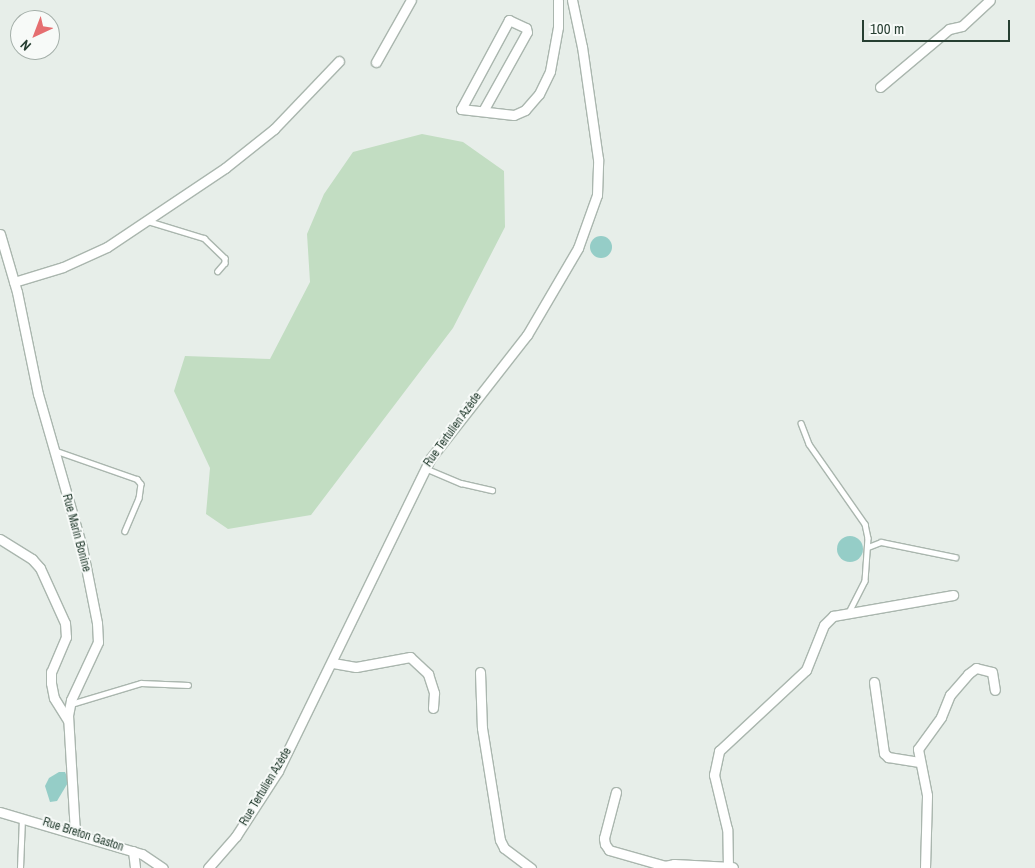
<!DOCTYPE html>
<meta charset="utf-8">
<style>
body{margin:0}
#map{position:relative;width:1035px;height:868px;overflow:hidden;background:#e7eee9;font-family:"Archivo Narrow",sans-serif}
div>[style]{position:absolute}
.green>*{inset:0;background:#c2ddc2}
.water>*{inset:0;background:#95cdc7}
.round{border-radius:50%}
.roads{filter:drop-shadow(1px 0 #aab6ae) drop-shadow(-1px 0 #aab6ae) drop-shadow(0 1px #aab6ae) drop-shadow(0 -1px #aab6ae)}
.service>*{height:4.5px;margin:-2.25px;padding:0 2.25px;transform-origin:2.25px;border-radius:2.25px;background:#fff}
.minor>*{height:9px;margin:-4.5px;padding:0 4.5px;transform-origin:4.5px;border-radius:4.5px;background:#fff}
.tertiary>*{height:11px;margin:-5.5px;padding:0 5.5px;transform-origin:5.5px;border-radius:5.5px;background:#fff}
span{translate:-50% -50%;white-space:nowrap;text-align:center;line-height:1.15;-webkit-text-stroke:4px #f7faf8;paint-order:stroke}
.street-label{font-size:12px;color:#273f32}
.north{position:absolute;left:10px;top:10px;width:50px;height:50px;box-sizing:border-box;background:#f7faf8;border:1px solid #a4afa9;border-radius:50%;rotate:223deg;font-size:14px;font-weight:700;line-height:20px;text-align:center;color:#273f32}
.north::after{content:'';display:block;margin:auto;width:18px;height:22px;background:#e56e70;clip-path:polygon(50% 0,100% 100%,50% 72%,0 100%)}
.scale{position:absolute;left:862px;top:20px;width:148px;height:22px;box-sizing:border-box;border:2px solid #273f32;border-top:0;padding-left:6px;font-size:15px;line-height:18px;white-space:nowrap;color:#273f32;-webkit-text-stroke:4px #f7faf8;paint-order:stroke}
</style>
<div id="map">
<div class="green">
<div style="clip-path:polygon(422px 134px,463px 142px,504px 171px,505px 227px,453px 328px,311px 515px,228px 529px,206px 514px,210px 468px,174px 391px,185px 356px,270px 359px,310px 282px,307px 234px,324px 194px,353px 152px)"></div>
</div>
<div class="water">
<div class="round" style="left:590px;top:236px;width:22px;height:22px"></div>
<div class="round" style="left:837px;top:536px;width:26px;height:26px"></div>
<div style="clip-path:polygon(59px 772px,65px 772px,69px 781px,57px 801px,50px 802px,45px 786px,49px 778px)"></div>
</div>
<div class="roads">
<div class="service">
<div style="left:148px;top:221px;width:59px;rotate:16.9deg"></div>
<div style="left:204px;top:238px;width:29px;rotate:44deg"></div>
<div style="left:225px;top:258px;width:5px;rotate:90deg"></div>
<div style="left:225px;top:263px;width:11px;rotate:131deg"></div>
<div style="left:801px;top:423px;width:22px;rotate:69deg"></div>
<div style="left:809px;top:444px;width:98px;rotate:55deg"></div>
<div style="left:865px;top:524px;width:14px;rotate:78deg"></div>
<div style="left:868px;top:538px;width:43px;rotate:94deg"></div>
<div style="left:865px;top:581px;width:34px;rotate:117deg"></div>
<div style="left:54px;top:450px;width:88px;rotate:19.3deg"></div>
<div style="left:137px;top:479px;width:6px;rotate:51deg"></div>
<div style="left:141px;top:484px;width:14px;rotate:98deg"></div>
<div style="left:139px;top:498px;width:36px;rotate:113deg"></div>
<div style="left:425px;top:468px;width:39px;rotate:23deg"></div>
<div style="left:461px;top:483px;width:32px;rotate:13deg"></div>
<div style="left:868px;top:547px;width:14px;rotate:-21deg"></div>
<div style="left:881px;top:542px;width:76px;rotate:11.5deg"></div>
<div style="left:71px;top:704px;width:73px;rotate:-16.7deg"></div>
<div style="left:141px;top:683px;width:47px;rotate:2.4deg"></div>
<div style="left:20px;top:868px;width:50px;rotate:-87.7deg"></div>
</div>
<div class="minor">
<div style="left:376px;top:62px;width:71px;rotate:-60.6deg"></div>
<div style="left:880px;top:87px;width:90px;rotate:-40deg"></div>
<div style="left:949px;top:29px;width:13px;rotate:-13deg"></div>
<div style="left:962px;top:26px;width:38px;rotate:-43deg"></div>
<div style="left:483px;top:111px;width:90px;rotate:-60.9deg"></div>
<div style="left:527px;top:32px;width:4px;rotate:-104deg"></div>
<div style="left:526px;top:28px;width:19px;rotate:-155deg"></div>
<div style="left:509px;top:20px;width:101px;rotate:118.3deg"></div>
<div style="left:461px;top:109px;width:53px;rotate:6.5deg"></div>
<div style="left:514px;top:115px;width:12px;rotate:-24deg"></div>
<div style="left:525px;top:110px;width:21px;rotate:-49deg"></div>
<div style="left:539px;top:94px;width:25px;rotate:-64deg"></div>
<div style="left:550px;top:71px;width:45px;rotate:-79.7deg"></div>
<div style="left:558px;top:27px;width:27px;rotate:-90deg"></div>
<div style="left:0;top:234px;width:60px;rotate:73.7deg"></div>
<div style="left:17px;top:292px;width:104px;rotate:78.4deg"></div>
<div style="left:38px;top:394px;width:159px;rotate:74deg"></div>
<div style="left:82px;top:547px;width:77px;rotate:78.8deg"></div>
<div style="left:97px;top:623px;width:19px;rotate:87deg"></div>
<div style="left:98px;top:642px;width:64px;rotate:115deg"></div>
<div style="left:71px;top:700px;width:15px;rotate:101deg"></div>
<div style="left:68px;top:715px;width:117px;rotate:86.6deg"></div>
<div style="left:14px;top:282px;width:51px;rotate:-17deg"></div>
<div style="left:63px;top:267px;width:48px;rotate:-24.4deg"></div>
<div style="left:107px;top:247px;width:142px;rotate:-33.8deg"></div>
<div style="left:225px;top:168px;width:63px;rotate:-38.5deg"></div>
<div style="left:274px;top:129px;width:94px;rotate:-46.3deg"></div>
<div style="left:0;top:539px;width:38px;rotate:32deg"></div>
<div style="left:32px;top:559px;width:12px;rotate:48deg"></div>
<div style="left:40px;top:568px;width:60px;rotate:65.6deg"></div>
<div style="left:65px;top:623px;width:14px;rotate:86deg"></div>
<div style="left:66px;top:637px;width:38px;rotate:113deg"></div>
<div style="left:51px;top:672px;width:11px;rotate:90deg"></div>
<div style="left:51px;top:683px;width:15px;rotate:79deg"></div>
<div style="left:54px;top:698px;width:26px;rotate:58deg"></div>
<div style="left:333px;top:663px;width:23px;rotate:10deg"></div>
<div style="left:356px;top:667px;width:55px;rotate:-10.5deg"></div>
<div style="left:410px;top:657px;width:25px;rotate:43deg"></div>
<div style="left:428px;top:674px;width:20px;rotate:72deg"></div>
<div style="left:434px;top:693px;width:15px;rotate:94deg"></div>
<div style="left:480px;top:672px;width:56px;rotate:88deg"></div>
<div style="left:482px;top:728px;width:113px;rotate:80.9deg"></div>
<div style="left:500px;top:840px;width:9px;rotate:63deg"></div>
<div style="left:504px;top:848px;width:34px;rotate:37deg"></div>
<div style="left:874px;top:682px;width:72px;rotate:82deg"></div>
<div style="left:884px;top:753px;width:6px;rotate:45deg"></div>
<div style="left:888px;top:757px;width:30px;rotate:9deg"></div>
<div style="left:616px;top:792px;width:48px;rotate:104.6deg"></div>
<div style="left:604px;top:838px;width:6px;rotate:81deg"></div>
<div style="left:605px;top:844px;width:7px;rotate:56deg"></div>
<div style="left:609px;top:850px;width:58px;rotate:15.9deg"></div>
<div style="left:0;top:812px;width:148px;rotate:16.5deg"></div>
<div style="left:142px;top:854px;width:25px;rotate:34deg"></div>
<div style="left:133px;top:851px;width:17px;rotate:83deg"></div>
<div style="left:208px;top:868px;width:43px;rotate:-48.8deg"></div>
<div style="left:236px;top:836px;width:77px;rotate:-57.1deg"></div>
<div style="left:278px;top:771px;width:347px;rotate:-64deg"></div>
<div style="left:430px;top:459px;width:157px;rotate:-52deg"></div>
<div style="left:527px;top:335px;width:101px;rotate:-59.6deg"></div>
<div style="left:578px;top:248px;width:56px;rotate:-70.3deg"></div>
<div style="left:597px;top:195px;width:36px;rotate:-88deg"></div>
<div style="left:598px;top:159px;width:113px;rotate:-98.1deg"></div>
<div style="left:582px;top:47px;width:48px;rotate:-102deg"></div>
<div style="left:728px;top:868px;width:39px;rotate:-91deg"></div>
<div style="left:727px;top:829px;width:56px;rotate:-103.5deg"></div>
<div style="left:714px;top:775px;width:25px;rotate:-78deg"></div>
<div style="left:719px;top:751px;width:119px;rotate:-43deg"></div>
<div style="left:806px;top:670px;width:48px;rotate:-68.2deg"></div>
<div style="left:824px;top:625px;width:13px;rotate:-45deg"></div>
<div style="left:833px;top:616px;width:122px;rotate:-9.9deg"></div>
<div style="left:925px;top:868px;width:73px;rotate:-88.4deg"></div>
<div style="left:927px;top:795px;width:47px;rotate:-101.1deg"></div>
<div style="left:918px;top:749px;width:39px;rotate:-54deg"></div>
<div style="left:941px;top:717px;width:24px;rotate:-68deg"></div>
<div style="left:950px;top:695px;width:28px;rotate:-49deg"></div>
<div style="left:968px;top:674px;width:10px;rotate:-37deg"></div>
<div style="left:976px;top:668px;width:16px;rotate:14deg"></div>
<div style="left:992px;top:672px;width:18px;rotate:81deg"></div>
</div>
<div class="tertiary">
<div style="left:660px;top:868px;width:14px;rotate:-12deg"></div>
<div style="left:674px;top:865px;width:58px;rotate:3deg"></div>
</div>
</div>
<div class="street-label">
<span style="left:453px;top:430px;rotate:-54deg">Rue Tertulien Azède</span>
<span style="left:76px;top:533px;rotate:75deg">Rue Marin Bonine</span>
<span style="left:266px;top:787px;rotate:-59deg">Rue Tertulien Azède</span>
<span style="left:83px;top:835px;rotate:18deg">Rue Breton Gaston</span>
</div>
<div class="north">N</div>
<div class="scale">100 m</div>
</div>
